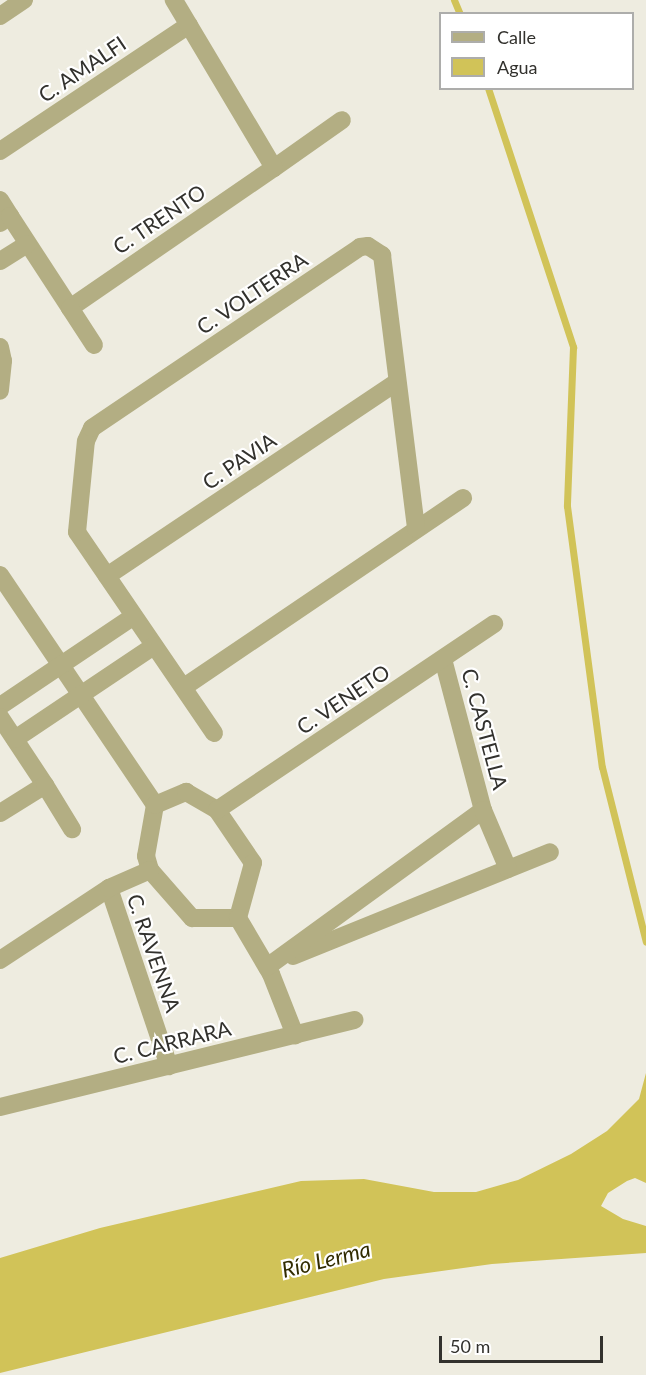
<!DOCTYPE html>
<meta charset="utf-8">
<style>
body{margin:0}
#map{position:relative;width:646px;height:1375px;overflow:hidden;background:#eeece0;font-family:Lato,sans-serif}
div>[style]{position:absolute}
.water>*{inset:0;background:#d1c358}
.stream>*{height:7px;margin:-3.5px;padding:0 3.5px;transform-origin:3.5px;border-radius:3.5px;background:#d1c358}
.minor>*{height:18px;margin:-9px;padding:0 9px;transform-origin:9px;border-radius:9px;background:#b3ae83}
span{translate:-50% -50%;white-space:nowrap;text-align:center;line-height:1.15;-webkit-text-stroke:4.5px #fff;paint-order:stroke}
.street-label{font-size:21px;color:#32312d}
.water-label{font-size:22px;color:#322c00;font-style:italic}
.legend{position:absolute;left:439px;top:12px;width:195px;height:78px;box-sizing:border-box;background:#fff;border:2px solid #adadab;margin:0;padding:8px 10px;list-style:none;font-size:18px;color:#32312d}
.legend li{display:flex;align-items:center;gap:12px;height:30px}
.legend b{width:30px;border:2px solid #adadab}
.scale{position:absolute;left:439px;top:1336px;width:164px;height:27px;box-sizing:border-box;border:3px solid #32312d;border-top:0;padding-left:8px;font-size:18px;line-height:21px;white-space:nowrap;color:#32312d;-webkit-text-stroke:4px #fff;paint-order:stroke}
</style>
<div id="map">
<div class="water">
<div style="clip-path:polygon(646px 1073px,646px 1183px,635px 1178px,627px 1181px,608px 1193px,601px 1206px,623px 1219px,646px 1226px,646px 1253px,492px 1264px,384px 1279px,0 1373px,0 1258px,100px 1228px,301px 1181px,364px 1179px,434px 1192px,476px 1192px,518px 1180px,571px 1154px,607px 1131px,639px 1099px)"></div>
</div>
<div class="stream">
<div style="left:454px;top:0;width:15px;rotate:67deg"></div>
<div style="left:488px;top:88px;width:273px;rotate:71.8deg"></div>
<div style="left:573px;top:347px;width:159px;rotate:92.2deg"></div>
<div style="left:567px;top:506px;width:263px;rotate:82.4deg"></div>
<div style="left:602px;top:767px;width:180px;rotate:75.9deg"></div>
</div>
<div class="minor">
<div style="left:0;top:16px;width:29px;rotate:-34deg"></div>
<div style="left:0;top:151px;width:227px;rotate:-33.7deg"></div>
<div style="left:274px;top:168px;width:83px;rotate:-35.2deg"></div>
<div style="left:0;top:200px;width:19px;rotate:58deg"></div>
<div style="left:10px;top:216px;width:12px;rotate:145deg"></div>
<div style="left:10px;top:216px;width:110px;rotate:56.9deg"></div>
<div style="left:70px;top:308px;width:247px;rotate:-34.5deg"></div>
<div style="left:274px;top:168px;width:196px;rotate:-120.8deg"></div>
<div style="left:0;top:261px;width:32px;rotate:-32deg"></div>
<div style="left:70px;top:308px;width:44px;rotate:57deg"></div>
<div style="left:0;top:347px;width:14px;rotate:78deg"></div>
<div style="left:3px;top:361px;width:30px;rotate:96deg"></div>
<div style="left:0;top:575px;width:277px;rotate:56deg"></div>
<div style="left:155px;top:805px;width:52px;rotate:100deg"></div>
<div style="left:146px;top:856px;width:15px;rotate:74deg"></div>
<div style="left:150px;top:870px;width:64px;rotate:48.8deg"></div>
<div style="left:192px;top:918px;width:46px"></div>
<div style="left:107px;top:576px;width:347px;rotate:-33.8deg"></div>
<div style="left:443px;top:659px;width:156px;rotate:75.2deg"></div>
<div style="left:184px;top:687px;width:337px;rotate:-34.1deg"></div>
<div style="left:0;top:706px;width:161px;rotate:-33.9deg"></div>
<div style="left:0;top:717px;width:82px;rotate:56.5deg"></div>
<div style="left:45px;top:785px;width:53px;rotate:148.1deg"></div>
<div style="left:214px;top:733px;width:243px;rotate:-124.3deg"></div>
<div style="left:77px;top:532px;width:91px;rotate:-84.4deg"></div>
<div style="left:86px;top:441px;width:14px;rotate:-65deg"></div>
<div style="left:92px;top:428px;width:323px;rotate:-34deg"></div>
<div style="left:360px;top:247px;width:8px;rotate:-7deg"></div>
<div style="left:368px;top:246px;width:17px;rotate:33deg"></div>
<div style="left:382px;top:255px;width:276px;rotate:82.9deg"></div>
<div style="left:15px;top:739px;width:167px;rotate:-33.8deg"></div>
<div style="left:45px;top:785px;width:52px;rotate:58.5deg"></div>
<div style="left:155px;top:805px;width:34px;rotate:-23deg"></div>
<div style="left:186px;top:792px;width:36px;rotate:30deg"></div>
<div style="left:217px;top:810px;width:64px;rotate:55.8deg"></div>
<div style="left:253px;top:863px;width:57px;rotate:105.3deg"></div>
<div style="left:238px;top:918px;width:65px;rotate:59.5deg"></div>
<div style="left:271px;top:974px;width:66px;rotate:68.5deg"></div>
<div style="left:217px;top:810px;width:334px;rotate:-33.9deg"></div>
<div style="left:109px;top:888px;width:188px;rotate:71.4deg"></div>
<div style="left:293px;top:956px;width:277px;rotate:-22deg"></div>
<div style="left:0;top:960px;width:131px;rotate:-33.4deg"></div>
<div style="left:109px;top:888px;width:45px;rotate:-23.7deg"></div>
<div style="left:267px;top:967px;width:267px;rotate:-36deg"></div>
<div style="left:483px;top:810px;width:64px;rotate:67deg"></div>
<div style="left:0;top:1107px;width:365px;rotate:-13.8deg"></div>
</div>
<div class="street-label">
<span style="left:82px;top:69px;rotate:-34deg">C. AMALFI</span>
<span style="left:159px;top:219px;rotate:-34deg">C. TRENTO</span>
<span style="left:252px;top:293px;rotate:-34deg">C. VOLTERRA</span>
<span style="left:239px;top:461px;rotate:-34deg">C. PAVIA</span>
<span style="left:343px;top:699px;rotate:-34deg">C. VENETO</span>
<span style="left:485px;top:729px;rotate:75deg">C. CASTELLA</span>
<span style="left:154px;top:953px;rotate:71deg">C. RAVENNA</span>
<span style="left:172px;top:1042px;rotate:-14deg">C. CARRARA</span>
</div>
<div class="water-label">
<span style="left:326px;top:1259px;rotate:-14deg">Río Lerma</span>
</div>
<ul class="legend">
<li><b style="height:8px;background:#b3ae83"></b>Calle</li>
<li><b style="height:16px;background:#d1c358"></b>Agua</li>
</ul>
<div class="scale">50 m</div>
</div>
